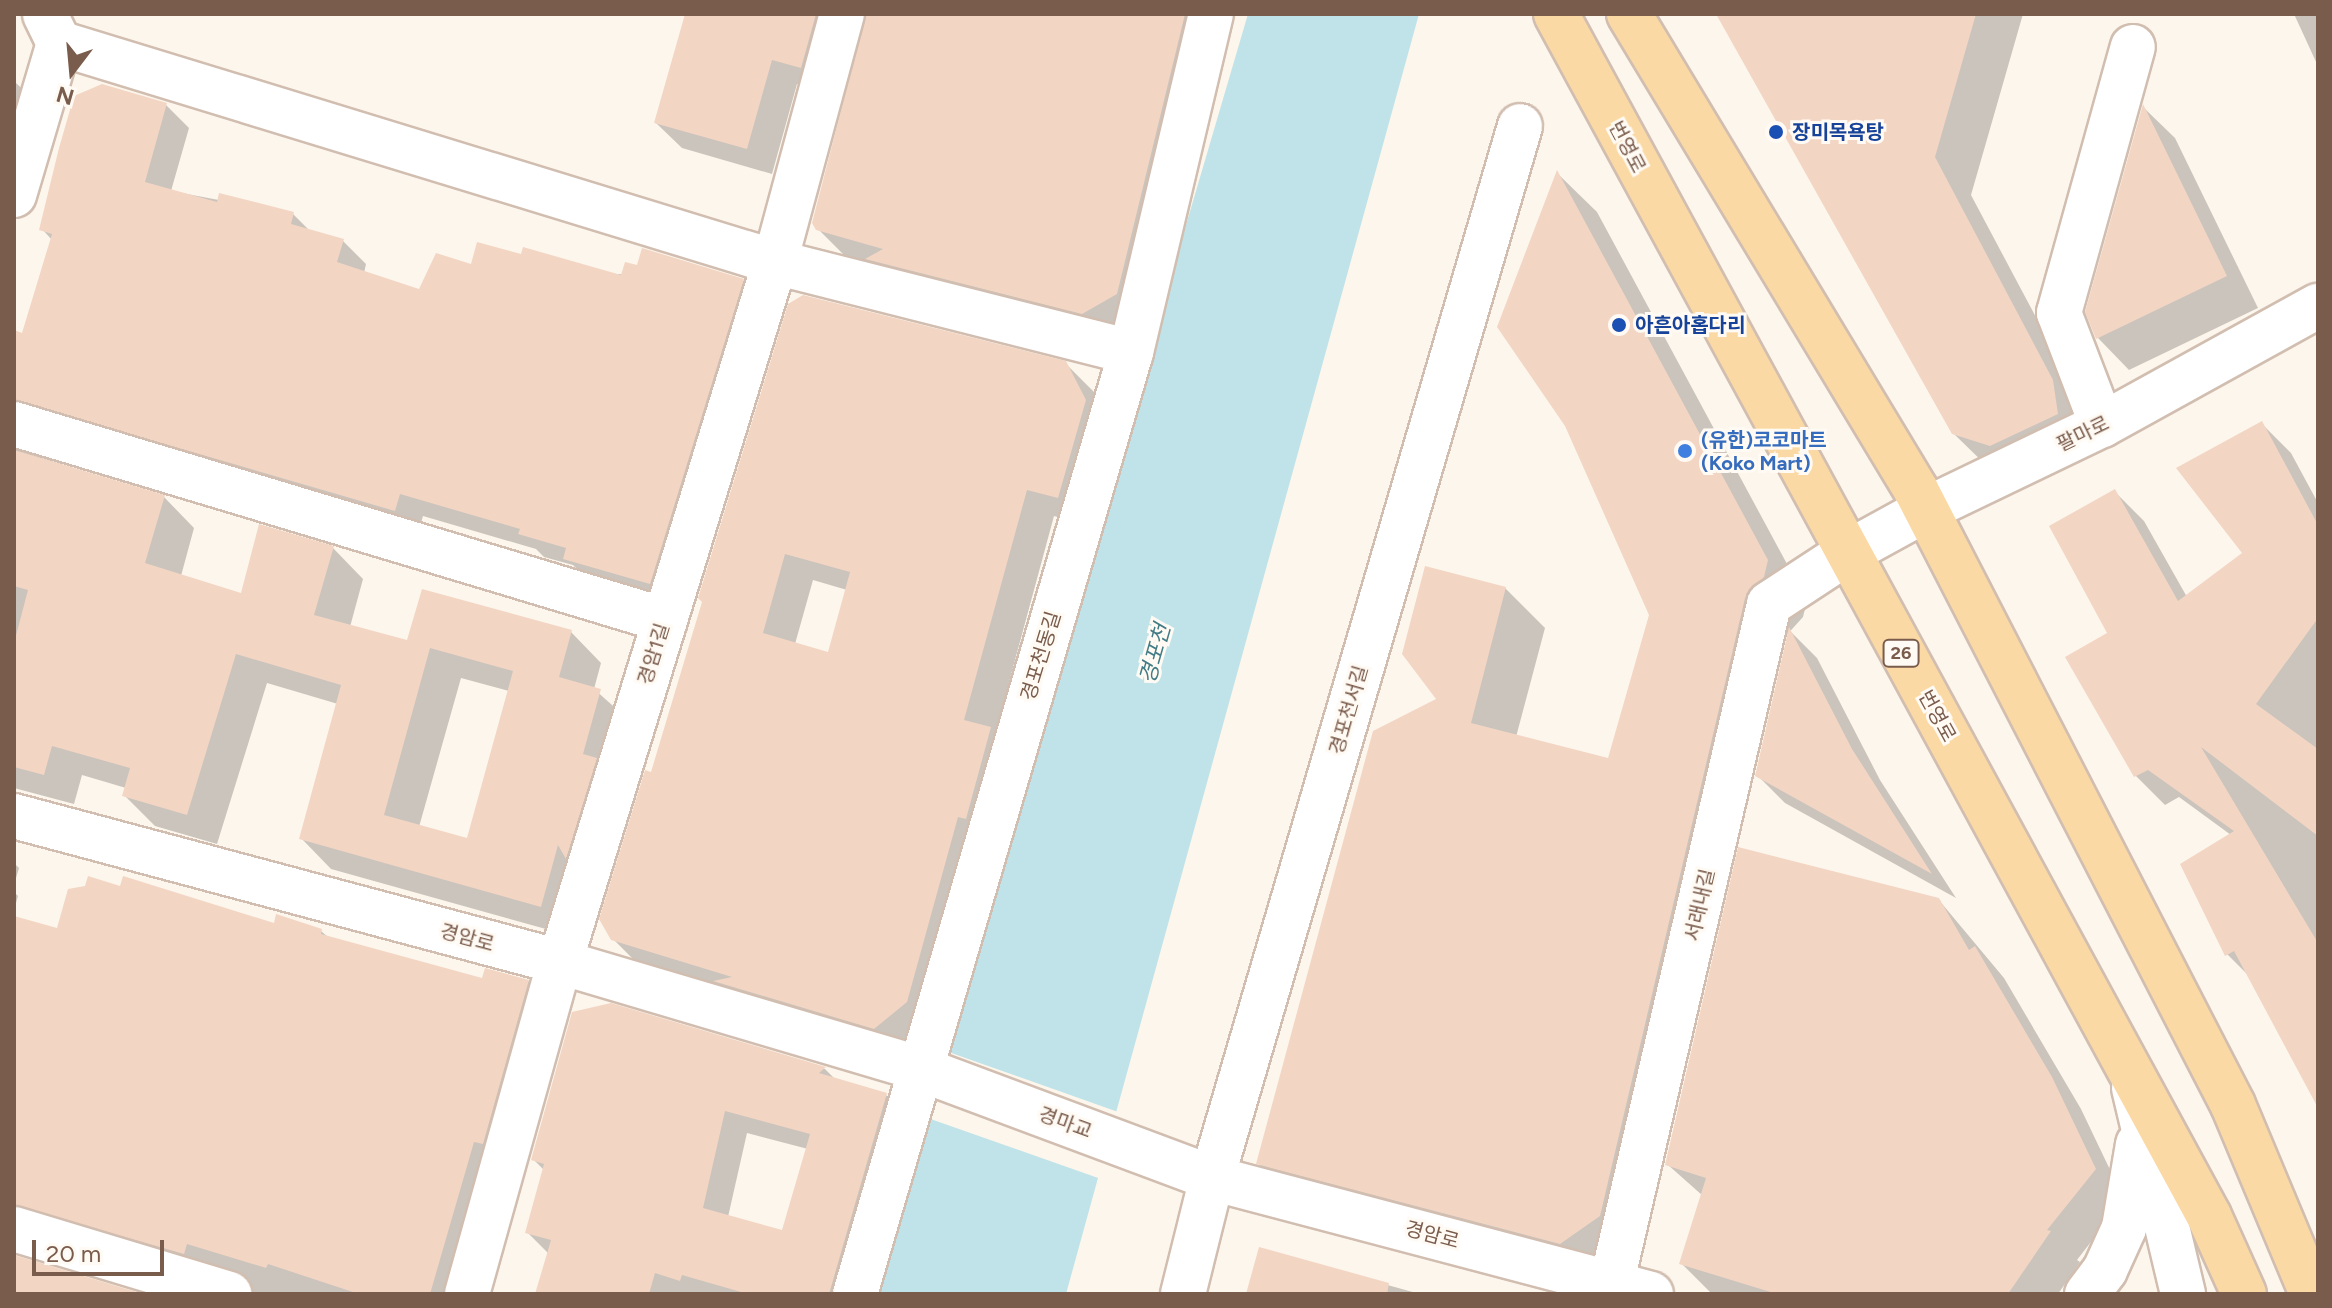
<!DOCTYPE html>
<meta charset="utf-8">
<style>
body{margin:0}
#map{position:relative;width:2332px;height:1308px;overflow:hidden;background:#fdf6ec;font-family:Figtree,"Noto Sans KR",sans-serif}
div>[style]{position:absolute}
.water>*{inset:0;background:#bfe3e8}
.pier>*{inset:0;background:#fdf6ec}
.shadow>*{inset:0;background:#0003}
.building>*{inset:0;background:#f3d5c3}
.roads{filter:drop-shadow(2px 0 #d1beb0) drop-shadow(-2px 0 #d1beb0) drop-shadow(0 2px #d1beb0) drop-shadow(0 -2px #d1beb0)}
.minor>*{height:44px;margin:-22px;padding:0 22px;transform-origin:22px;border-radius:22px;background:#fff}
.major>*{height:44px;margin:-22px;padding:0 22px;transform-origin:22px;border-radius:22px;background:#fbd9a5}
.dots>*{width:22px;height:22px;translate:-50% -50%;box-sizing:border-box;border:4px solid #fffaf3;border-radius:50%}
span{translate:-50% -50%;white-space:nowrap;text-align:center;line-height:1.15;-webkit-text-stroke:6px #fffaf3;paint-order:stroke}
.shield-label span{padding:2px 6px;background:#fffaf3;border:2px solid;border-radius:6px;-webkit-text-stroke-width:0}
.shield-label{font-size:18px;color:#7a5c4d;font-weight:700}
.transit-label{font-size:20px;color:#164399;font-weight:700}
.left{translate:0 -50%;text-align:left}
.street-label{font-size:20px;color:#7a5c4d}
.shop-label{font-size:20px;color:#366cbe;font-weight:700}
.water-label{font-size:22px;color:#437c86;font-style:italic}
.frame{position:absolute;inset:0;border:16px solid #7a5c4d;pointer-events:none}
.north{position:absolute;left:32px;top:32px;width:80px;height:80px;-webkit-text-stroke:6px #fffaf3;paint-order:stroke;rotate:196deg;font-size:22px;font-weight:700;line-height:32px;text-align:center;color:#7a5c4d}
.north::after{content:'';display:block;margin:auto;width:28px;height:36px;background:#7a5c4d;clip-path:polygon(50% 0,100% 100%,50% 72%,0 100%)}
.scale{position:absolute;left:32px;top:1240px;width:132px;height:36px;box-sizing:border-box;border:4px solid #7a5c4d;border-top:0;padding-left:10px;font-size:24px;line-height:28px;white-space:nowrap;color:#7a5c4d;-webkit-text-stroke:6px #fffaf3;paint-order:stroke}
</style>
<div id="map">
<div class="water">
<div style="clip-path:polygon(1248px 14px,1419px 14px,1066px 1294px,879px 1294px,941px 1059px)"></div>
</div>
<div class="pier">
<div style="clip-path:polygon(940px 1049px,1121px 1113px,1101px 1179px,922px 1116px)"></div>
</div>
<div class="shadow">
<div style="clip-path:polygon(687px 14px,1223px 14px,1142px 319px,1109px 338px,893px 284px,872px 263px,844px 255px,818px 229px,868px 17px,849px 22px,827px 93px,797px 84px,772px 174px,682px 148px,656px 123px)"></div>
<div style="clip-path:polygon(1719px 14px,2023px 14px,1971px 195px,2090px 419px,1991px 470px,1953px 433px)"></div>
<div style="clip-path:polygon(2294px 14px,2318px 14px,2318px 64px,2317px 64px)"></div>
<div style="clip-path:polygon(14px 81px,39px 105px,14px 215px)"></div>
<div style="clip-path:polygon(166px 105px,189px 128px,171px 191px,293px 214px,311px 232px,343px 241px,366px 264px,364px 273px,420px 291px,472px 267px,743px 280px,766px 304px,673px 606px,589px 581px,573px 565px,544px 557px,536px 549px,423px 516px,418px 533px,45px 423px,14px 386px,14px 332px,23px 335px,52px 240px,42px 229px)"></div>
<div style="clip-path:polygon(2144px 108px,2175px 138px,2258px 308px,2129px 370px,2098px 338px)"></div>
<div style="clip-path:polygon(1558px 174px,1597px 212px,1807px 601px,1803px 617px,1784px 638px,1600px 1283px,1298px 1203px,1258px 1163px,1440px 699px,1505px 588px,1545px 628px,1516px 737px,1610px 761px,1651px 615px)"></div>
<div style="clip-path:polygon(evenodd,1065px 363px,1094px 392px,1112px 429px,1086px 525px,1054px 516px,995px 734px,1018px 757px,902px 1056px,641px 967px,612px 938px,653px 774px,704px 601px,1065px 363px,813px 580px,847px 590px,830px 655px,795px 644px,813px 580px)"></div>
<div style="clip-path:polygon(2262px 424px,2291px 453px,2318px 503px,2318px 1104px,2251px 978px,2227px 954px,2231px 835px,2179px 797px,2165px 805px,2136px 776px,2068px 658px,2110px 634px,2115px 492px,2144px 521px,2187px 597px,2245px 553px)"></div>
<div style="clip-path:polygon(evenodd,14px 449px,164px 497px,194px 528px,181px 576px,242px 595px,333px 548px,363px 579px,350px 627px,409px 643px,571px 632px,601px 663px,594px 689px,630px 721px,571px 936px,331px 869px,301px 838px,338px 704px,267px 683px,217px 844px,155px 826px,124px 795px,126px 788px,82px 775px,74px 804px,14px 788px,14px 449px,461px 678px,509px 691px,468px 841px,419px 827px,461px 678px)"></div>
<div style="clip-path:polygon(1790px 631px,1817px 658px,1880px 780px,1956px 898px,1785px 803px,1757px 775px)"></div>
<div style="clip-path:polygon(14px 863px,19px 868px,14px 885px)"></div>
<div style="clip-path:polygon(14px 892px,18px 896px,14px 910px)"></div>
<div style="clip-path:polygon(1938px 899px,2004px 978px,2081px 1109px,2124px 1199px,2077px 1260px,2080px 1262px,2058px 1294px,1712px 1294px,1682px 1264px,1703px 1196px,1667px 1164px)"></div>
<div style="clip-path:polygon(14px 918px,58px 931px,275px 925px,321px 931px,329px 938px,484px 980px,528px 981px,551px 1004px,458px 1294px,254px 1294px,14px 1205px)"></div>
<div style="clip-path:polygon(evenodd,611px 1005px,825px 1069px,837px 1081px,886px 1095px,909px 1118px,858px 1294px,537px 1294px,549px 1254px,527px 1232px,544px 1170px,533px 1159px,611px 1005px,747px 1133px,808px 1149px,783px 1233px,728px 1217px,747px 1133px)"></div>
<div style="clip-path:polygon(1261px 1250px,1420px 1294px,1248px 1294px)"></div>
</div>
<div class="building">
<div style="clip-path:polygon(685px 14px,816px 14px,801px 68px,772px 60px,747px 149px,654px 123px)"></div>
<div style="clip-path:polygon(866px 14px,1185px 14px,1117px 294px,1082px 314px,865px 259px,883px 249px,816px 230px,812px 223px)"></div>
<div style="clip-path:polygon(1716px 14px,1976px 14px,1935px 157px,2053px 380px,2058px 414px,1990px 446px,1952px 434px)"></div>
<div style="clip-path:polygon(102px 84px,167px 103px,145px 182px,217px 202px,219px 193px,294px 212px,291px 224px,344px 239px,337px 262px,419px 289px,436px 253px,471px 264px,477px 242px,521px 254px,523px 247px,621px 275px,625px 262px,637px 265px,642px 248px,744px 279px,650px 584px,563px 559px,566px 548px,518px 534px,520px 529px,400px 494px,395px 511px,14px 400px,14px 330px,22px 333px,52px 234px,39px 230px,59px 148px,74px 96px)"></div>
<div style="clip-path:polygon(2143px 104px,2227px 276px,2096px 339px,2085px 312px)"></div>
<div style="clip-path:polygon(1557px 170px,1768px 560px,1764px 577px,1745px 598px,1600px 1216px,1560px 1244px,1256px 1164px,1373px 731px,1436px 699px,1402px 654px,1425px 566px,1506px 587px,1471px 723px,1608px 758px,1649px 615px,1565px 426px,1497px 327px)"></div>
<div style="clip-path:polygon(evenodd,803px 295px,1066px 361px,1086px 400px,1058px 498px,1027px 490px,964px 720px,991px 727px,966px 819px,958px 817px,907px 1002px,874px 1029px,713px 981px,732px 977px,611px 940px,599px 919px,645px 770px,651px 772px,702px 602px,698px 598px,788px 304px,803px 295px,785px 554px,850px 572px,828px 652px,763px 633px,785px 554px)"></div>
<div style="clip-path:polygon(2262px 421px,2318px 525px,2318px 618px,2256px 704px,2318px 749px,2318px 836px,2201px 747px,2318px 943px,2318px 1108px,2234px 951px,2225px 956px,2180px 864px,2234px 831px,2148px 770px,2134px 777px,2065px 657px,2107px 633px,2049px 526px,2115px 489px,2178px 601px,2242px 553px,2176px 468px)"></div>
<div style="clip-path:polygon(evenodd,14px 450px,165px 495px,145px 563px,241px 593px,259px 524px,334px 546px,314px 615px,407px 640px,422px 589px,572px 630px,559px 677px,601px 689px,583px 754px,597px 758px,566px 859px,558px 845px,541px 907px,299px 839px,341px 685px,236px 654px,187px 815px,122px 796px,130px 768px,52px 746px,44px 775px,14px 767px,14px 643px,28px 590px,14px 586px,14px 450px,430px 648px,513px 671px,467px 838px,384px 815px,430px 648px)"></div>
<div style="clip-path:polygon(1789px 627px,1852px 749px,1932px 874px,1755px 776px)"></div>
<div style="clip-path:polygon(1738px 847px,1939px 898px,1969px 950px,1975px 946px,2052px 1077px,2096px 1169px,2047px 1230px,2051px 1231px,2008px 1294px,1777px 1294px,1679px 1264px,1706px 1178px,1665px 1165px)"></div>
<div style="clip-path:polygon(88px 876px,120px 886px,123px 876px,274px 923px,276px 914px,322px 929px,321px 934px,482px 978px,485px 968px,529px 980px,483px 1144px,474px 1142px,430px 1294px,359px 1294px,268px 1264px,266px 1268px,187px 1244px,184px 1254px,14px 1205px,14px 916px,57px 928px,68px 889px,85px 886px)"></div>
<div style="clip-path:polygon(evenodd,611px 1003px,826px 1067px,819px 1073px,887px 1093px,829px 1294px,748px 1294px,682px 1275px,680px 1281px,655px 1273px,649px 1294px,535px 1294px,551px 1240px,525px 1233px,544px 1164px,531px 1160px,572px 1012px,611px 1003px,725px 1111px,810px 1134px,782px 1230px,703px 1208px,725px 1111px)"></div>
<div style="clip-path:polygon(1259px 1247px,1389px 1283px,1387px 1294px,1246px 1294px)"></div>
<div style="clip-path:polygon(14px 1255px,143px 1294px,14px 1294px)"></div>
</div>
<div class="roads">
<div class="minor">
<div style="left:59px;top:43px;width:749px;rotate:17.01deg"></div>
<div style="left:775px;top:262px;width:367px;rotate:14.2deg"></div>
<div style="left:14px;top:195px;width:159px;rotate:-73.5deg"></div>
<div style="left:59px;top:43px;width:32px;rotate:-116deg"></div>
<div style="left:14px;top:424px;width:680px;rotate:16.76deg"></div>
<div style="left:2102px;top:425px;width:120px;rotate:-111deg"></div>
<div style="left:2059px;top:313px;width:276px;rotate:-74.5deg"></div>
<div style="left:14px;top:816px;width:565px;rotate:14.97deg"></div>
<div style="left:560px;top:962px;width:373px;rotate:16.5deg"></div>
<div style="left:918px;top:1068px;width:314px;rotate:20.5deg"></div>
<div style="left:1212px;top:1178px;width:454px;rotate:14.8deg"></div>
<div style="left:2134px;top:1088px;width:212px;rotate:76.6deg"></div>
<div style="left:14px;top:1229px;width:225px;rotate:16.8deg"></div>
<div style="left:467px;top:1294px;width:345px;rotate:-74.4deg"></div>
<div style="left:560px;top:962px;width:732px;rotate:-72.93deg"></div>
<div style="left:775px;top:262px;width:257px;rotate:-74.9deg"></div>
<div style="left:855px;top:1294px;width:982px;rotate:-73.67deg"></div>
<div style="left:1131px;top:352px;width:347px;rotate:-76.7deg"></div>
<div style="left:1183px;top:1294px;width:120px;rotate:-76deg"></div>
<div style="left:1212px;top:1178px;width:1096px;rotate:-73.68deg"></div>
<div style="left:1609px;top:1294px;width:708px;rotate:-76.94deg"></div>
<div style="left:1769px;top:604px;width:91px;rotate:-33.3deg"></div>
<div style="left:1845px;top:554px;width:91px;rotate:-28.8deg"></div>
<div style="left:1925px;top:510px;width:196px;rotate:-25.7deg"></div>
<div style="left:2102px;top:425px;width:247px;rotate:-28.9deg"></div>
<div style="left:2087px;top:1294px;width:30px;rotate:-53deg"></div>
<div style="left:2105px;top:1270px;width:46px;rotate:-65.7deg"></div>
<div style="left:2124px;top:1228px;width:85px;rotate:-80.5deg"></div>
</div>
<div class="major">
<div style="left:1556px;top:14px;width:1368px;rotate:61.49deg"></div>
<div style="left:2209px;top:1216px;width:85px;rotate:65.8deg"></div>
<div style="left:1629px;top:14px;width:556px;rotate:58.91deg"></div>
<div style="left:1916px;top:490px;width:692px;rotate:62.73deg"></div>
<div style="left:2233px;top:1105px;width:205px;rotate:67.3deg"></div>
</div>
</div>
<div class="dots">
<div style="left:1776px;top:132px;background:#1a4fb4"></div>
<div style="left:1619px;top:325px;background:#1a4fb4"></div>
<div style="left:1685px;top:451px;background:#3f7fe0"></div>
</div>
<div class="shield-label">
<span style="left:1901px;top:653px">26</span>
</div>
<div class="transit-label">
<span class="left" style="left:1792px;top:132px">장미목욕탕</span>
<span class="left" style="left:1635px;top:325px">아흔아홉다리</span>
</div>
<div class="street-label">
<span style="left:1627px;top:147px;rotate:62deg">번영로</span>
<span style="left:2083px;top:434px;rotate:-26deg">팔마로</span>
<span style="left:654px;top:654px;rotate:-73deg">경암1길</span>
<span style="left:1041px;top:656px;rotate:-73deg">경포천동길</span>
<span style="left:1349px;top:710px;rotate:-74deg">경포천서길</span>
<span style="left:1937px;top:716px;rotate:61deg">번영로</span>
<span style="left:1700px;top:905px;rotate:-77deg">서래내길</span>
<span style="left:467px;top:938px;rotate:15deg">경암로</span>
<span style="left:1065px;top:1123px;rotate:20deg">경마교</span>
<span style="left:1432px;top:1235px;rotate:15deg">경암로</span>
</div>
<div class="shop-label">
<span class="left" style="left:1701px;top:452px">(유한)코코마트<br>(Koko Mart)</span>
</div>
<div class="water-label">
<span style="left:1155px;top:654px;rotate:-74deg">경포천</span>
</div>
<div class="frame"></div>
<div class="north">N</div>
<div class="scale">20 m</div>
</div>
